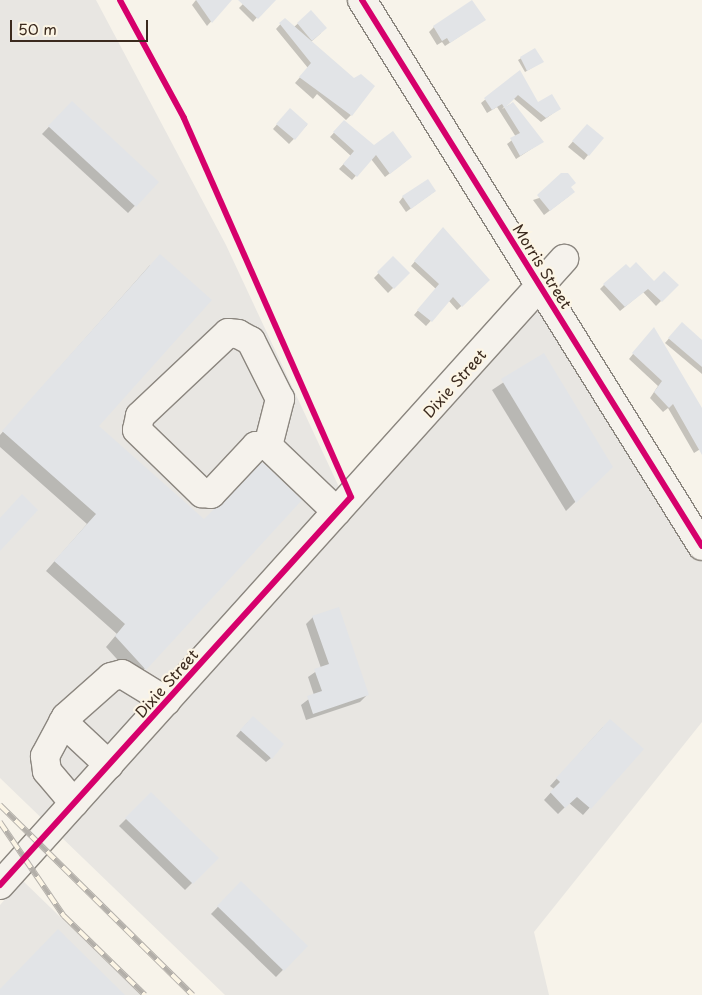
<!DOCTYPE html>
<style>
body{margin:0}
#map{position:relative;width:702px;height:995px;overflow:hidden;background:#f7f3ea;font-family:"Playpen Sans",sans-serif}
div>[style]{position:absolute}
.built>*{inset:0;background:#e8e6e2}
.shadow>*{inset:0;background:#0003}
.building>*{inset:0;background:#e2e4e7}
.roads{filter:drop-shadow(1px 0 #8b867f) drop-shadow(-1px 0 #8b867f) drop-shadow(0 1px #8b867f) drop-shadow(0 -1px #8b867f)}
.minor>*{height:28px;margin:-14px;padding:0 14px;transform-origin:14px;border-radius:14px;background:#f5f2ec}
.rail>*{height:5.5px;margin-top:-2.75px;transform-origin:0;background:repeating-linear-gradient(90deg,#fcf5e5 0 11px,#b3afa9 0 22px);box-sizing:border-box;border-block:1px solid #b3afa9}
.cycleway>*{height:6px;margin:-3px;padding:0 3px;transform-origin:3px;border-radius:3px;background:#d6006c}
span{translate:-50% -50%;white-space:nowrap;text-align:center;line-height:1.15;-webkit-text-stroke:4.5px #fcf5e5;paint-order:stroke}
.street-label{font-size:15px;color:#3b2a1e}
.scale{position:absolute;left:10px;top:20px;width:138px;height:22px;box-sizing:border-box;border:2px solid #3b2a1e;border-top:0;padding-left:6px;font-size:15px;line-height:18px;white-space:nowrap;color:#3b2a1e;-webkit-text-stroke:4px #fcf5e5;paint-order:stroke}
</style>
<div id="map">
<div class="built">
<div style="clip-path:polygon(0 0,96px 0,226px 245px,346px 502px,541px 287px,702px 546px,702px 722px,534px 932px,549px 995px,225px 995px,0 778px)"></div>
<div style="clip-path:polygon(22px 880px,141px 995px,0 995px,0 905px)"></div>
</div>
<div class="shadow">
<div style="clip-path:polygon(196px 0,230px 0,207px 26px,192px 5px)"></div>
<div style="clip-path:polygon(247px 0,272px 0,253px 22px,239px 8px)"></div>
<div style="clip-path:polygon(311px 12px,321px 33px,311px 42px,351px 115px,346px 120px,317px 94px,313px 99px,295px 83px,308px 68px,276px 29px,285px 19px,294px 27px)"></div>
<div style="clip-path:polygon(484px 20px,445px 46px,442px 42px,437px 45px,429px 32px,434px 27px)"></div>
<div style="clip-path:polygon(535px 50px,540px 63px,525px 72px,518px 60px)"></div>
<div style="clip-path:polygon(519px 72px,538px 104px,559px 109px,541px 122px,513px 98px,502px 109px,513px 103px,542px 142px,516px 159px,507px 144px,516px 137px,497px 107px,487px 113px,481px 103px)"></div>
<div style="clip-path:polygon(65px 110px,157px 182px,128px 213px,42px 134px)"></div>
<div style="clip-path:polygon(285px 115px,307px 125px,289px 144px,273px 129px)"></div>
<div style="clip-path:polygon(340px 126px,373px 147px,406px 161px,385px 177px,371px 159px,352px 180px,339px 169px,351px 156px,330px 137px)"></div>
<div style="clip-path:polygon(583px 130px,588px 155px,584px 160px,568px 147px)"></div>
<div style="clip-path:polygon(570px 188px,569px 196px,544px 215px,533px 200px)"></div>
<div style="clip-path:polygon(435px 191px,406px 212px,399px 202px,403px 197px)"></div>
<div style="clip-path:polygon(439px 233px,489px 280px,457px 310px,449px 301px,426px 326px,414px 315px,436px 289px,411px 266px)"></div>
<div style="clip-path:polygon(393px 258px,408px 273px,388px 293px,374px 278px)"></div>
<div style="clip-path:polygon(150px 265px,98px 427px,204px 521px,300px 500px,135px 679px,106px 647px,117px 634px,46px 571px,87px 524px,0 447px,0 435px)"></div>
<div style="clip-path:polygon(654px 283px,677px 285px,656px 306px,643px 292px,620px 311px,600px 289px,604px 285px)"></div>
<div style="clip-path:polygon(678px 328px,702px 341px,702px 374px,665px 343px)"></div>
<div style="clip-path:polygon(650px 333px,702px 411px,702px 448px,694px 453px,668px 408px,663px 412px,650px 398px,658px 386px,629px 359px)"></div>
<div style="clip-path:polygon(544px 355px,611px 467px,566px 511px,492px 390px)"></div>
<div style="clip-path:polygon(313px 617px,367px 695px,360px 702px,306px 720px,301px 705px,314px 695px,308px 677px,321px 668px,306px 624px)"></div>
<div style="clip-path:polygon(248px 722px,271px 758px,266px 762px,236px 736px)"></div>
<div style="clip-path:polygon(603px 727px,642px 749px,583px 815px,569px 803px,558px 814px,544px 800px,554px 789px,550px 786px)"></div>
<div style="clip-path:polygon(151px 794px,217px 858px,185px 890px,119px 826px)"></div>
<div style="clip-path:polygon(241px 883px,306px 946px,276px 977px,211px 914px)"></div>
</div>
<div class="building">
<div style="clip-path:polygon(196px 0,232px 0,212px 23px)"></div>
<div style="clip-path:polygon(238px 0,276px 0,258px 19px)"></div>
<div style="clip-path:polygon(472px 0,486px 20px,450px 43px,447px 38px,442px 41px,433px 26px)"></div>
<div style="clip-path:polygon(311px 10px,327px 28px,312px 41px,297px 23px)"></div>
<div style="clip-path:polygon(285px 18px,354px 78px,361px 74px,375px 86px,352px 116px,299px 77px,311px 63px,279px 23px)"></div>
<div style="clip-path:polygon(535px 48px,544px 62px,527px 71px,520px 57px)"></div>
<div style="clip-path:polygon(520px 70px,538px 102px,552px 94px,561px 109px,546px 118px,518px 95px,506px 107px,513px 102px,544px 142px,520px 156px,510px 138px,520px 133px,502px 104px,492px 110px,484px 98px)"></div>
<div style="clip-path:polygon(72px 101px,159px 182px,136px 207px,48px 126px)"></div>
<div style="clip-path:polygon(290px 108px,308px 124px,295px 140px,276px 124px)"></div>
<div style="clip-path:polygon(344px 120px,374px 145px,393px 131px,412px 157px,390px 174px,376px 155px,357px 177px,343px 164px,354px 151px,333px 132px)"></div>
<div style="clip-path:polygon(587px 124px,604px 138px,589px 156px,572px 141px)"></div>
<div style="clip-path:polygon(561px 173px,568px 173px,576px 183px,571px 187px,575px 192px,550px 211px,537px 195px)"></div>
<div style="clip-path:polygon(428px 179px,436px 191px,411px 209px,402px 196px)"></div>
<div style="clip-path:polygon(443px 227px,490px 280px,462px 307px,453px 297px,432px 322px,417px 310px,439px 284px,414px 261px)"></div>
<div style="clip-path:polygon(160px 254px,212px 300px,99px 426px,204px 519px,262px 462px,302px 500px,146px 670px,115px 636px,125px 624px,54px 561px,96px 514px,2px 431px)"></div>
<div style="clip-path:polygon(393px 256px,410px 273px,394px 289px,377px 272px)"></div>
<div style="clip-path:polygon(636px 262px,654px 281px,664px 271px,679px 285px,662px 302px,648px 289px,625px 307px,603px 284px,626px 264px,630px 268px)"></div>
<div style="clip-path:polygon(682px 322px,702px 340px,702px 367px,668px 338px)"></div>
<div style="clip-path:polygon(654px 327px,702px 408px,702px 455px,673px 404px,669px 408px,654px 392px,662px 381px,632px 353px)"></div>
<div style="clip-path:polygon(544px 353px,613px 467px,576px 503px,501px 379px)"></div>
<div style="clip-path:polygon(22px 494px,38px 510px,0 551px,0 518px)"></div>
<div style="clip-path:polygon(339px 607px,369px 695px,313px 714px,307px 696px,322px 691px,314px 669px,329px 664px,312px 616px)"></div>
<div style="clip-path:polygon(253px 716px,284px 744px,272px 759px,240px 730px)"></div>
<div style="clip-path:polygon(610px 719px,644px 749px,591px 809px,577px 797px,565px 808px,550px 792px,560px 782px,556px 778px)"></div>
<div style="clip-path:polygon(151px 792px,219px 858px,193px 884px,125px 818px)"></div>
<div style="clip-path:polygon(241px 881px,308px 946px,284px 971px,217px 906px)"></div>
<div style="clip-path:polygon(58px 929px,125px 995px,0 995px,0 989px)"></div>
</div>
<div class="roads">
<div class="minor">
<div style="left:362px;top:0;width:643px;rotate:58.09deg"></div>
<div style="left:268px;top:446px;width:49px;rotate:-75.7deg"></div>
<div style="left:280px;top:399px;width:65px;rotate:-116.6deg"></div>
<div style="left:251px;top:341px;width:15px;rotate:-152deg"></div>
<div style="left:238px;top:334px;width:10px;rotate:-174deg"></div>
<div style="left:228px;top:333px;width:121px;rotate:136.7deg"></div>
<div style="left:140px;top:416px;width:14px;rotate:102deg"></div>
<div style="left:137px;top:430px;width:91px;rotate:44.1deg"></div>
<div style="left:202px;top:493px;width:9px;rotate:6deg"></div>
<div style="left:211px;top:494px;width:66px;rotate:-46.8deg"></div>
<div style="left:256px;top:446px;width:12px"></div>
<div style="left:268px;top:446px;width:95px;rotate:43.7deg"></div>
<div style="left:63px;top:722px;width:63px;rotate:43.1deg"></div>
<div style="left:74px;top:803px;width:42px;rotate:-130.2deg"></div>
<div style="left:47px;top:771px;width:15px;rotate:-98deg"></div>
<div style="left:45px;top:756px;width:44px;rotate:-61.7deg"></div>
<div style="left:66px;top:717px;width:60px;rotate:-41.6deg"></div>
<div style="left:111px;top:677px;width:11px;rotate:-15deg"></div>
<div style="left:122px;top:674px;width:52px;rotate:31.5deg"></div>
<div style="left:0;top:885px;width:843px;rotate:-47.98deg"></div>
</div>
</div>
<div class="rail">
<div style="left:0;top:805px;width:271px;rotate:44.6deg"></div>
<div style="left:0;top:822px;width:114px;rotate:55.8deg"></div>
<div style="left:64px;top:916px;width:113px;rotate:44.3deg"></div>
</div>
<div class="cycleway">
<div style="left:362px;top:0;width:643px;rotate:58.09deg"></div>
<div style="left:0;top:885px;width:523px;rotate:-47.87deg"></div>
<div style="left:351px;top:497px;width:414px;rotate:-113.8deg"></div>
<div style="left:184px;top:118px;width:134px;rotate:-118.5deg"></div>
</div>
<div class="street-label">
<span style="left:543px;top:266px;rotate:58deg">Morris Street</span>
<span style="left:454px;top:383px;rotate:-48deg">Dixie Street</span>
<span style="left:166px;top:683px;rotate:-48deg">Dixie Street</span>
</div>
<div class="scale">50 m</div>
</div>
